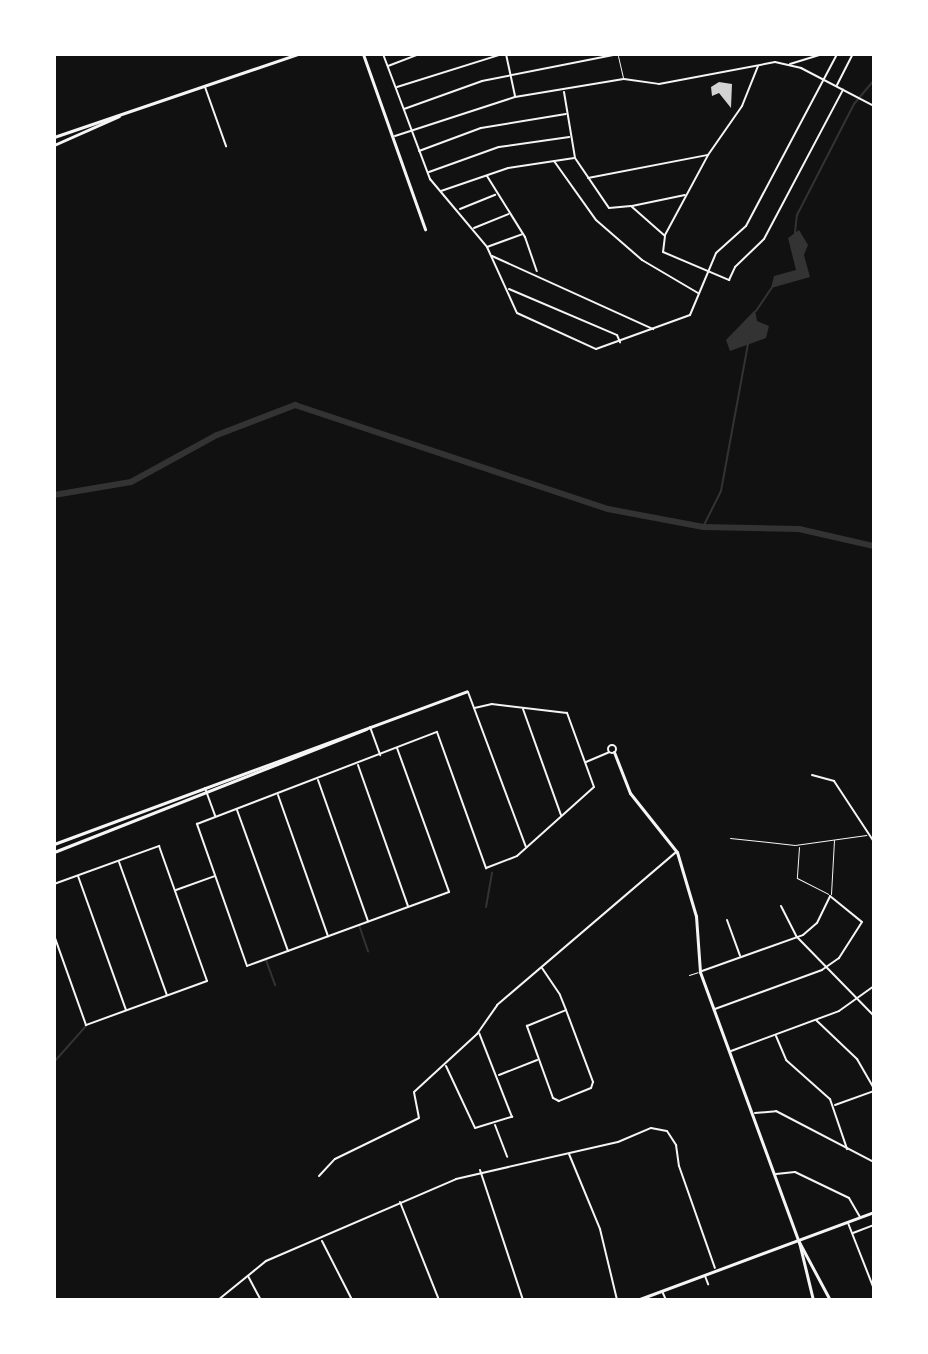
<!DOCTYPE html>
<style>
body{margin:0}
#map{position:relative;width:928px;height:1354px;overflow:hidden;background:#111;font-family:"Golos Text",sans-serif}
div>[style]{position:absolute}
.water>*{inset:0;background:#333}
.stream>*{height:2px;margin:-1px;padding:0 1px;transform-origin:1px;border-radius:1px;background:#333}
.river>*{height:6px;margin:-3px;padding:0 3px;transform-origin:3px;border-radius:3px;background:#333}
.building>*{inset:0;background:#d3d3d3}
.service>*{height:1px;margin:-0.5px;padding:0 0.5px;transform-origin:0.5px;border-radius:0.5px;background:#f5f5f5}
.minor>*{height:2px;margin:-1px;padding:0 1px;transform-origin:1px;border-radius:1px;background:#f5f5f5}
.minor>.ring{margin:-1px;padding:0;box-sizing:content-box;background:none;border:2px solid #f5f5f5;border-radius:50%}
.tertiary>*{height:3px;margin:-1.5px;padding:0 1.5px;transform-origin:1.5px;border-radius:1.5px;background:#f5f5f5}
.secondary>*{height:3px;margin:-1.5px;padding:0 1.5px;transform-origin:1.5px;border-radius:1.5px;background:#f5f5f5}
span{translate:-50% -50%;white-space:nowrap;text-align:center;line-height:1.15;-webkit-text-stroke:6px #fff;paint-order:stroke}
.frame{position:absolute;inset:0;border:56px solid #fff;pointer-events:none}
</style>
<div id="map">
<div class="water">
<div style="clip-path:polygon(799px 230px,808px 245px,804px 255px,810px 277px,771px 288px,774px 276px,796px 270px,788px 238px)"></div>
<div style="clip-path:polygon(755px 310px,757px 321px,769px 326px,766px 338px,730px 351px,726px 340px)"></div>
</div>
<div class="stream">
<div style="left:795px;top:233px;width:18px;rotate:-84deg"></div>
<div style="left:797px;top:215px;width:125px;rotate:-62.8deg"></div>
<div style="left:854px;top:104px;width:31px;rotate:-50deg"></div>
<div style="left:756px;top:311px;width:29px;rotate:-56deg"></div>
<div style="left:703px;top:527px;width:40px;rotate:-63.4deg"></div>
<div style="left:721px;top:491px;width:149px;rotate:-79.6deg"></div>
<div style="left:486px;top:907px;width:35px;rotate:-80deg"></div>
<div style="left:359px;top:925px;width:28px;rotate:71deg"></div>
<div style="left:266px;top:960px;width:27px;rotate:70deg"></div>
<div style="left:54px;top:1062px;width:48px;rotate:-48.4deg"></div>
</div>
<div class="river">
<div style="left:54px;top:495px;width:78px;rotate:-9.6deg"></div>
<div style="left:131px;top:482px;width:98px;rotate:-28.7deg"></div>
<div style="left:217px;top:435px;width:84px;rotate:-21deg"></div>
<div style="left:295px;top:405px;width:330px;rotate:18.4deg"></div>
<div style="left:608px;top:509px;width:97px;rotate:10.7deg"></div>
<div style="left:703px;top:527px;width:96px;rotate:1.2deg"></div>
<div style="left:799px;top:529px;width:77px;rotate:12.8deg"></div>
</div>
<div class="building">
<div style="clip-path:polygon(719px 82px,732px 84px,731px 108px,719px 93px,712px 96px,711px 87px)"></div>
</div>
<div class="service">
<div style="left:618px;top:56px;width:22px;rotate:77deg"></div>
<div style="left:730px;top:838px;width:65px;rotate:6.1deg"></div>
<div style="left:795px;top:845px;width:72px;rotate:-8deg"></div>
<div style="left:799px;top:847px;width:31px;rotate:94deg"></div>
<div style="left:797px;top:878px;width:35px;rotate:27deg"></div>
<div style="left:831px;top:894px;width:54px;rotate:-86.8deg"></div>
<div style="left:689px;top:975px;width:9px;rotate:-18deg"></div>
</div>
<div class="minor">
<div style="left:383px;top:54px;width:134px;rotate:69.4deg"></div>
<div style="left:430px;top:179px;width:89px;rotate:50deg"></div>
<div style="left:487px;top:247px;width:72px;rotate:65.6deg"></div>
<div style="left:517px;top:313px;width:87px;rotate:24.5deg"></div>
<div style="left:596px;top:349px;width:100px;rotate:-19.9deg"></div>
<div style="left:690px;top:315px;width:67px;rotate:-67.2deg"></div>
<div style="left:716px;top:253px;width:40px;rotate:-42deg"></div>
<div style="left:746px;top:226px;width:195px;rotate:-62.1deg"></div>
<div style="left:506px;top:54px;width:43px;rotate:77.9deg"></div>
<div style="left:790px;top:64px;width:34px;rotate:-17deg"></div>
<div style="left:388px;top:66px;width:34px;rotate:-21deg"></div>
<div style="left:837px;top:85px;width:35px;rotate:-63deg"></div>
<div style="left:205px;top:87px;width:63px;rotate:70.4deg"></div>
<div style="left:397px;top:87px;width:110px;rotate:-17.4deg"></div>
<div style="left:564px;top:92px;width:67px;rotate:80.5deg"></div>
<div style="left:575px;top:158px;width:60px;rotate:55.8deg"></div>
<div style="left:609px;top:208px;width:22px;rotate:-5deg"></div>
<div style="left:631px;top:206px;width:45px;rotate:41.4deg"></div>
<div style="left:665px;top:236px;width:16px;rotate:97deg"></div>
<div style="left:663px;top:252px;width:72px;rotate:23deg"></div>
<div style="left:729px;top:280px;width:14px;rotate:-65deg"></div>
<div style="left:735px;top:267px;width:40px;rotate:-44deg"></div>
<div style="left:764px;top:239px;width:169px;rotate:-62.1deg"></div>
<div style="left:404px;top:109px;width:83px;rotate:-19.7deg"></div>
<div style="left:482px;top:81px;width:139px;rotate:-11.2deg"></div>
<div style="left:395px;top:136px;width:126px;rotate:-18deg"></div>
<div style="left:515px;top:97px;width:110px;rotate:-9.4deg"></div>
<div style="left:624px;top:79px;width:35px;rotate:8deg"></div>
<div style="left:659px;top:84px;width:118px;rotate:-10.7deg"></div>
<div style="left:775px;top:62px;width:27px;rotate:13deg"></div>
<div style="left:801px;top:68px;width:82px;rotate:27.5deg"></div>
<div style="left:419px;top:151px;width:66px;rotate:-20.4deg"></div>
<div style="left:481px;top:128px;width:86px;rotate:-9.4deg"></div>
<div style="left:554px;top:161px;width:72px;rotate:54.6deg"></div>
<div style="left:596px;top:220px;width:61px;rotate:41deg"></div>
<div style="left:642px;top:260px;width:65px;rotate:30.5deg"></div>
<div style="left:429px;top:172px;width:74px;rotate:-19.7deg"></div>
<div style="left:499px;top:147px;width:71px;rotate:-8.1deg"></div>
<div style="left:487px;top:176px;width:72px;rotate:58.1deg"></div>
<div style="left:525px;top:237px;width:36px;rotate:71deg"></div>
<div style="left:588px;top:178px;width:121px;rotate:-10.9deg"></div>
<div style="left:441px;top:191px;width:71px;rotate:-18.9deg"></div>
<div style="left:508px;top:168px;width:67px;rotate:-8.6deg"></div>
<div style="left:632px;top:206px;width:54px;rotate:-11.7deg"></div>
<div style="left:460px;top:209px;width:38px;rotate:-22deg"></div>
<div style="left:474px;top:228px;width:37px;rotate:-22deg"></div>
<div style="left:665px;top:235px;width:91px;rotate:-61.7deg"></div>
<div style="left:708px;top:155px;width:60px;rotate:-55.2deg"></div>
<div style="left:742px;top:106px;width:43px;rotate:-68.2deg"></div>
<div style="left:487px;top:247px;width:37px;rotate:-20deg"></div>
<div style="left:492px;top:256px;width:177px;rotate:24.4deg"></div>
<div style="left:509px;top:289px;width:117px;rotate:23.1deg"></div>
<div style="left:617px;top:335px;width:8px;rotate:67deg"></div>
<div style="left:468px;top:692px;width:165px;rotate:69.5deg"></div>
<div style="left:523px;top:709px;width:113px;rotate:70.3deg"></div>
<div style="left:370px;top:727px;width:30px;rotate:70deg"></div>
<div class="ring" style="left:608px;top:745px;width:6px;height:6px"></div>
<div style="left:397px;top:748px;width:153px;rotate:70.1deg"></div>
<div style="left:449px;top:892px;width:215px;rotate:159.9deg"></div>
<div style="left:247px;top:966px;width:151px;rotate:-109.4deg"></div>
<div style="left:197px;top:824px;width:257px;rotate:-21deg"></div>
<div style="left:437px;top:732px;width:145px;rotate:70.2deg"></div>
<div style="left:486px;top:868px;width:33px;rotate:-21deg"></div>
<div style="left:517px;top:856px;width:103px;rotate:-41.9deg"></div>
<div style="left:594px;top:787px;width:79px;rotate:-110deg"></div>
<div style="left:567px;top:713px;width:76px;rotate:-173.2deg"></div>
<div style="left:492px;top:704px;width:18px;rotate:167deg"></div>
<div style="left:586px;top:762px;width:25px;rotate:-23deg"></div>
<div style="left:358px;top:765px;width:150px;rotate:70.5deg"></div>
<div style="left:812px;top:775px;width:23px;rotate:15deg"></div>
<div style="left:834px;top:781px;width:73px;rotate:56.7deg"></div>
<div style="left:318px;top:780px;width:150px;rotate:70.5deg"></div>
<div style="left:205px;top:788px;width:30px;rotate:70deg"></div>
<div style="left:278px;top:795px;width:150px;rotate:70.5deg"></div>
<div style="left:237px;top:810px;width:150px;rotate:70.1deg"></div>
<div style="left:119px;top:862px;width:141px;rotate:70.2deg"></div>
<div style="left:78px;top:876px;width:142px;rotate:70.3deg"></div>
<div style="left:54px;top:884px;width:112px;rotate:-19.9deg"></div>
<div style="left:159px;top:846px;width:143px;rotate:70.4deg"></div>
<div style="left:207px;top:981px;width:129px;rotate:160deg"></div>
<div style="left:86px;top:1025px;width:96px;rotate:-109.6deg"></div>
<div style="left:176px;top:890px;width:41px;rotate:-19.7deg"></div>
<div style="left:781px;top:906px;width:35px;rotate:63deg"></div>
<div style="left:797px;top:937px;width:110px;rotate:45.7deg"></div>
<div style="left:727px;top:920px;width:38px;rotate:70deg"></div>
<div style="left:542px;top:968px;width:32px;rotate:56deg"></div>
<div style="left:560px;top:995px;width:16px;rotate:68deg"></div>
<div style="left:566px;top:1010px;width:77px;rotate:69.4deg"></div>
<div style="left:593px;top:1082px;width:6px;rotate:108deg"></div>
<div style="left:591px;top:1088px;width:35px;rotate:158deg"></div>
<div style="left:559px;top:1101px;width:7px;rotate:-153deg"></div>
<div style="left:553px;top:1098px;width:77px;rotate:-109.9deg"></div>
<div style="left:527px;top:1026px;width:42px;rotate:-22.3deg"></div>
<div style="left:702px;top:971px;width:107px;rotate:-19.6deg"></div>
<div style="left:803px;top:935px;width:18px;rotate:-41deg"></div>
<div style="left:817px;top:923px;width:30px;rotate:-64deg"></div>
<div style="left:830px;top:896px;width:41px;rotate:39.1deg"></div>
<div style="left:862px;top:922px;width:43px;rotate:122.6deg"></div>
<div style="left:839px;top:958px;width:21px;rotate:145deg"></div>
<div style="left:822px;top:970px;width:114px;rotate:160deg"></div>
<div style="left:816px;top:1020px;width:57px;rotate:43.6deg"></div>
<div style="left:857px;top:1059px;width:34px;rotate:60deg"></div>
<div style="left:776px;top:1036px;width:26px;rotate:67deg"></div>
<div style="left:786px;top:1060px;width:59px;rotate:41.6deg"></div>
<div style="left:830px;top:1099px;width:53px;rotate:71.2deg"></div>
<div style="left:731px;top:1051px;width:115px;rotate:-20.3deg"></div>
<div style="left:839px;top:1011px;width:43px;rotate:-35.5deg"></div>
<div style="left:446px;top:1066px;width:68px;rotate:64.9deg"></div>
<div style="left:475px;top:1128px;width:39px;rotate:-17deg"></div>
<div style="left:512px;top:1117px;width:90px;rotate:-111.4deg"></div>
<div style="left:499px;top:1075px;width:41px;rotate:-21.5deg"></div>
<div style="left:835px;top:1105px;width:41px;rotate:-19.7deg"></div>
<div style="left:755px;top:1113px;width:21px;rotate:-5deg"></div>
<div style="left:776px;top:1111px;width:110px;rotate:27.5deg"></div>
<div style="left:495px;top:1125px;width:34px;rotate:69deg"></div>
<div style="left:569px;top:1154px;width:81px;rotate:67.5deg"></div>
<div style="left:600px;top:1229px;width:73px;rotate:76.5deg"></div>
<div style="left:480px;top:1170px;width:137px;rotate:71.7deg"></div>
<div style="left:776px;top:1174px;width:19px;rotate:-6deg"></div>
<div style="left:795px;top:1172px;width:60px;rotate:25.7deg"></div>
<div style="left:849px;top:1198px;width:22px;rotate:60deg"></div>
<div style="left:319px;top:1176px;width:23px;rotate:-47deg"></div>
<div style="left:335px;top:1159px;width:93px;rotate:-26deg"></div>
<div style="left:419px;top:1118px;width:26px;rotate:-101deg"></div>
<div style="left:414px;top:1092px;width:86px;rotate:-42.6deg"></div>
<div style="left:477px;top:1034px;width:35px;rotate:-55deg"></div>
<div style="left:497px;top:1005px;width:235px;rotate:-40.5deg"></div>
<div style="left:400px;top:1202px;width:105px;rotate:68.3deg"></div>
<div style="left:848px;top:1223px;width:71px;rotate:68.5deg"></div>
<div style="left:853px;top:1233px;width:22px;rotate:-21deg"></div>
<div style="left:322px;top:1241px;width:66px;rotate:63deg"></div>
<div style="left:248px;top:1276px;width:27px;rotate:62deg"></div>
<div style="left:705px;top:1276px;width:9px;rotate:69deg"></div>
<div style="left:662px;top:1291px;width:10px;rotate:66deg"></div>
<div style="left:218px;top:1300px;width:62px;rotate:-39.1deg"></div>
<div style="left:266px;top:1261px;width:207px;rotate:-23.3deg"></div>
<div style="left:456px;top:1179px;width:166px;rotate:-12.9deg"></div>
<div style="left:618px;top:1142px;width:36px;rotate:-23deg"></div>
<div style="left:651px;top:1128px;width:16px;rotate:11deg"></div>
<div style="left:667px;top:1131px;width:17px;rotate:57deg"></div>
<div style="left:676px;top:1145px;width:21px;rotate:82deg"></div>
<div style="left:679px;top:1166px;width:108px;rotate:70.6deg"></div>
</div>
<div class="tertiary">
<div style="left:363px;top:54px;width:186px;rotate:70.5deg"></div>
<div style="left:614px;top:752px;width:44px;rotate:68.7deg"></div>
<div style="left:630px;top:793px;width:75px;rotate:51.5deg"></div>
<div style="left:677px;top:852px;width:67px;rotate:73.5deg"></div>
<div style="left:696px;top:916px;width:56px;rotate:85.9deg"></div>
<div style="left:700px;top:972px;width:288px;rotate:69.9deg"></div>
<div style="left:799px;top:1242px;width:66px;rotate:61.9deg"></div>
<div style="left:54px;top:844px;width:440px;rotate:-20.3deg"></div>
<div style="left:54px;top:852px;width:335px;rotate:-21.5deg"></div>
<div style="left:799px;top:1242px;width:60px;rotate:76.4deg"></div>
<div style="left:637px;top:1300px;width:253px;rotate:-20.4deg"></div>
</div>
<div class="secondary">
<div style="left:54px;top:137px;width:258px;rotate:-18.8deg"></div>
<div style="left:54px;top:145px;width:71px;rotate:-24deg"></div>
</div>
<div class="frame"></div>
</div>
